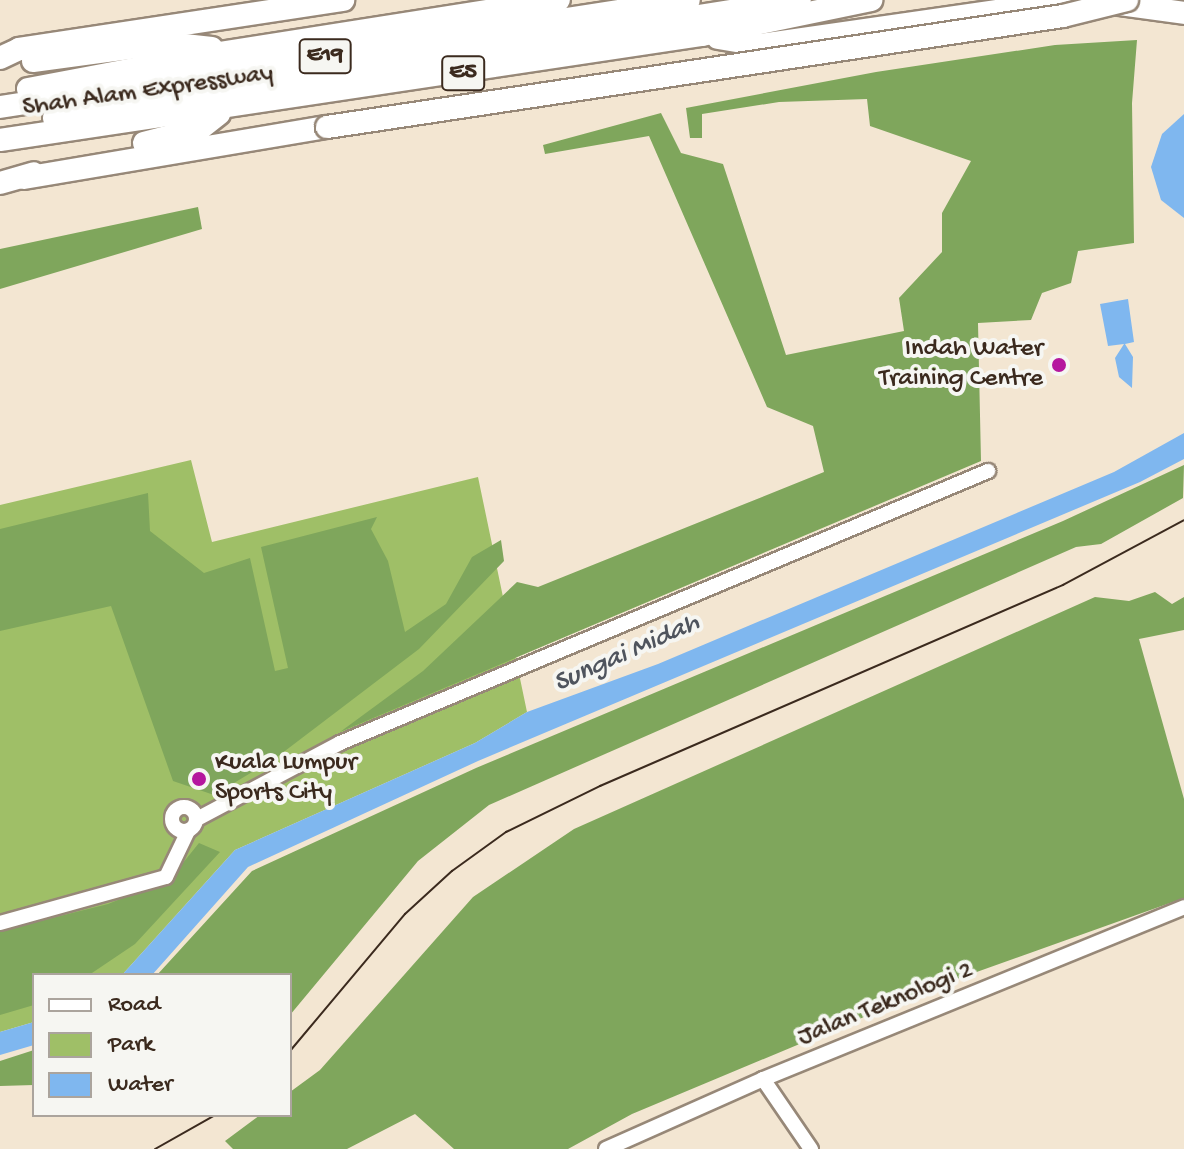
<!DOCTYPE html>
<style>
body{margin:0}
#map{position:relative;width:1184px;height:1149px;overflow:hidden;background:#f3e6d2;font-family:"Gochi Hand",sans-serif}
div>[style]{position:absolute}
.green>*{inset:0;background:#9fbf67}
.forest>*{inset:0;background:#7fa65c}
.water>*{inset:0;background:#7fb7ef}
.roads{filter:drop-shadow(2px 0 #978878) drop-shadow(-2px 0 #978878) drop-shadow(0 2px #978878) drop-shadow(0 -2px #978878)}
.minor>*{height:14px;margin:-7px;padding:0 7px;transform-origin:7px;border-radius:7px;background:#fff}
.minor>.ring{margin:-7px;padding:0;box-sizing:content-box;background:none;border:14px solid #fff;border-radius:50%}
.highway>*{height:22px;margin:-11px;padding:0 11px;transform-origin:11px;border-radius:11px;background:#fff}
.tram>*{height:2px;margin:-1px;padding:0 1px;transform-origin:1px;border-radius:1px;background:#3b2a1e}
.bridges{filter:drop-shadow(2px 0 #978878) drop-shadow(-2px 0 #978878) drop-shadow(0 2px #978878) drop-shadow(0 -2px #978878)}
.highway-bridge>*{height:22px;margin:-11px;padding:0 11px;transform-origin:11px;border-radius:11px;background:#fff}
.dots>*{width:22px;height:22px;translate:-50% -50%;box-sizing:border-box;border:4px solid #f6f6f2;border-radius:50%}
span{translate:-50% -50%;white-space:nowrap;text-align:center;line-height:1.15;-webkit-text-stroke:8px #f6f6f2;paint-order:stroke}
.shield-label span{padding:2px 6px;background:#f6f6f2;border:2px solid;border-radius:6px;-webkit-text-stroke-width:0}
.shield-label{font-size:24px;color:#3b2a1e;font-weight:700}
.street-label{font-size:26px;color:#3b2a1e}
.poi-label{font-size:26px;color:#3b2a1e}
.right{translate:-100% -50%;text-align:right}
.left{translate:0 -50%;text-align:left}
.water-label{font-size:28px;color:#4f545d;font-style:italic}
.legend{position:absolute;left:32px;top:973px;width:260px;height:144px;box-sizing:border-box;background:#f6f6f2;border:2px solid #aba49d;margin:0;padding:10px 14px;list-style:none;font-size:24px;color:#3b2a1e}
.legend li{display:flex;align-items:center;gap:16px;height:40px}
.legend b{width:40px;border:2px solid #aba49d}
</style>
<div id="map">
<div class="green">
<div style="clip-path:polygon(191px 460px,212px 542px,478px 477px,527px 712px,475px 743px,235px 850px,122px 975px,34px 975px,34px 1022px,0 1032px,0 505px)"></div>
</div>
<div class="forest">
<div style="clip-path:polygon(1137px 40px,1132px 103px,1134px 243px,1078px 251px,1071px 283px,1042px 293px,1031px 320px,978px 323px,981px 461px,340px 732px,423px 671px,517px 582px,538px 587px,824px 472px,813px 426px,767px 407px,649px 136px,545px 154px,543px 145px,661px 113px,681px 153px,723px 164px,786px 355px,904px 331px,899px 298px,942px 252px,942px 213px,971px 161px,870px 126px,867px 99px,779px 102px,702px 114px,702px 138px,690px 138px,686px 108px,876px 72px,1055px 45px)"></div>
<div style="clip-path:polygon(198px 207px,202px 229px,0 289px,0 249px)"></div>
<div style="clip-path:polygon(1184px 465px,1183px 498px,1101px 544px,1076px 547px,489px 805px,418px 861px,290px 1015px,290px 975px,157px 975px,252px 871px,476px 768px,1063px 521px)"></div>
<div style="clip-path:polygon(148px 493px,150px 531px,204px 573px,250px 558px,275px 671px,288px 668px,261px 547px,377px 517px,371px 529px,388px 561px,405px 632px,446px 604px,472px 557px,501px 540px,504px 561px,419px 649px,277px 757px,214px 795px,173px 781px,111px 606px,0 631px,0 529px)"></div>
<div style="clip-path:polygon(1155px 592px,1172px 604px,1184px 597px,1184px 630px,1139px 639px,1184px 799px,1184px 898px,943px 984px,632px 1114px,568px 1149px,454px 1149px,415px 1114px,347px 1149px,233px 1149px,225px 1141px,260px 1115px,290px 1115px,290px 1092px,320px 1070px,473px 897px,574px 829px,1095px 597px,1129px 601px)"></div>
<div style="clip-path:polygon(199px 843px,220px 852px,135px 944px,89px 975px,34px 975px,34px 1005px,0 1015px,0 931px,108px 904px,170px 879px)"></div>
<div style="clip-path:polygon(34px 1050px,34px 1085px,0 1086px,0 1061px)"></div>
</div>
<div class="water">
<div style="clip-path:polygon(1184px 114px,1184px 218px,1161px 200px,1151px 167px,1162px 134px)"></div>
<div style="clip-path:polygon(1128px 299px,1134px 342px,1125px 344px,1133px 357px,1132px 388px,1119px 377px,1115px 358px,1124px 344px,1108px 346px,1100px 304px)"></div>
<div style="clip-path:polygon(1184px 433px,1184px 459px,1140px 482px,478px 761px,248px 867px,152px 975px,122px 975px,235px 850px,475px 743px,527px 712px,658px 664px,1114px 472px)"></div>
<div style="clip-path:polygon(34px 1022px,34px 1045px,0 1055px,0 1032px)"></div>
</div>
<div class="roads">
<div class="minor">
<div class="ring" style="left:172px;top:807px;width:10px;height:10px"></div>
<div style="left:197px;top:819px;width:162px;rotate:-28deg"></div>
<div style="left:340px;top:743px;width:703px;rotate:-22.77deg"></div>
<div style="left:0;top:923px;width:172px;rotate:-15.5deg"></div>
<div style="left:166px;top:877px;width:51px;rotate:-64.4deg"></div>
<div style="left:763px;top:1079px;width:85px;rotate:55.6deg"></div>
<div style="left:606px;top:1149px;width:172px;rotate:-24deg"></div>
<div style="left:763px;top:1079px;width:455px;rotate:-22.2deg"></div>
</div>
<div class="highway">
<div style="left:718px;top:38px;width:44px;rotate:9.2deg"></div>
<div style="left:761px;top:45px;width:300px;rotate:-8.2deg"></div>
<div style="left:1058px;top:2px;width:40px;rotate:-1.4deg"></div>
<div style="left:1098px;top:1px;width:87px;rotate:7.9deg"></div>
<div style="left:0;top:58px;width:21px;rotate:-25deg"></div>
<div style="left:19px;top:49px;width:328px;rotate:-8.6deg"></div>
<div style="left:33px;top:61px;width:134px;rotate:-7.7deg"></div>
<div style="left:166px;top:43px;width:46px;rotate:6.2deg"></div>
<div style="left:28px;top:89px;width:194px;rotate:-10.7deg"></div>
<div style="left:219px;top:53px;width:344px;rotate:-8.9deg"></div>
<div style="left:0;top:107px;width:697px;rotate:-8.83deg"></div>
<div style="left:54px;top:118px;width:755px;rotate:-8.99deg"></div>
<div style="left:0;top:140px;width:710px;rotate:-8.51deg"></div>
<div style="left:702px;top:35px;width:173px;rotate:-11.7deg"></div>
<div style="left:144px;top:143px;width:59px;rotate:-14.7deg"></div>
<div style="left:201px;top:128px;width:23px;rotate:-38deg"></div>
<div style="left:24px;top:178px;width:307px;rotate:-9.6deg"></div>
<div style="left:0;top:183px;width:35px;rotate:-16deg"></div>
</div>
</div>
<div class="tram">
<div style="left:290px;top:1051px;width:179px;rotate:-50deg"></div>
<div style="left:405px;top:914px;width:64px;rotate:-42.5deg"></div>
<div style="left:452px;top:871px;width:67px;rotate:-35.8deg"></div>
<div style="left:506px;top:832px;width:105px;rotate:-26.1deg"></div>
<div style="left:600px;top:786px;width:505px;rotate:-23.47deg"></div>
<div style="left:1063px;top:585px;width:137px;rotate:-28.2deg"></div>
<div style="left:155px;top:1149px;width:69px;rotate:-29.5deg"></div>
</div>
<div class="bridges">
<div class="highway-bridge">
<div style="left:327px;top:127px;width:744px;rotate:-8.58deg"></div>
<div style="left:1063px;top:16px;width:66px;rotate:-14deg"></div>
</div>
</div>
<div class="dots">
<div style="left:1059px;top:365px;background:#b5179e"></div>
<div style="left:199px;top:779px;background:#b5179e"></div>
</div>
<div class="shield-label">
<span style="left:325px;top:56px">E19</span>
<span style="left:463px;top:73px">E5</span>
</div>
<div class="street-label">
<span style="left:148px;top:92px;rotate:-8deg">Shah Alam Expressway</span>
<span style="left:886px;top:1005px;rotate:-22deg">Jalan Teknologi 2</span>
</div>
<div class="poi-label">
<span class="right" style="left:1043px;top:365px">Indah Water<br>Training Centre</span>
<span class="left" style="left:215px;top:779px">Kuala Lumpur<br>Sports City</span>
</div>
<div class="water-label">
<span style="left:627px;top:654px;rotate:-24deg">Sungai Midah</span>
</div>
<ul class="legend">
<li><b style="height:10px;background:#fff"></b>Road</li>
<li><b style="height:22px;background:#9fbf67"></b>Park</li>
<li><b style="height:22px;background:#7fb7ef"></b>Water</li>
</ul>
</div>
